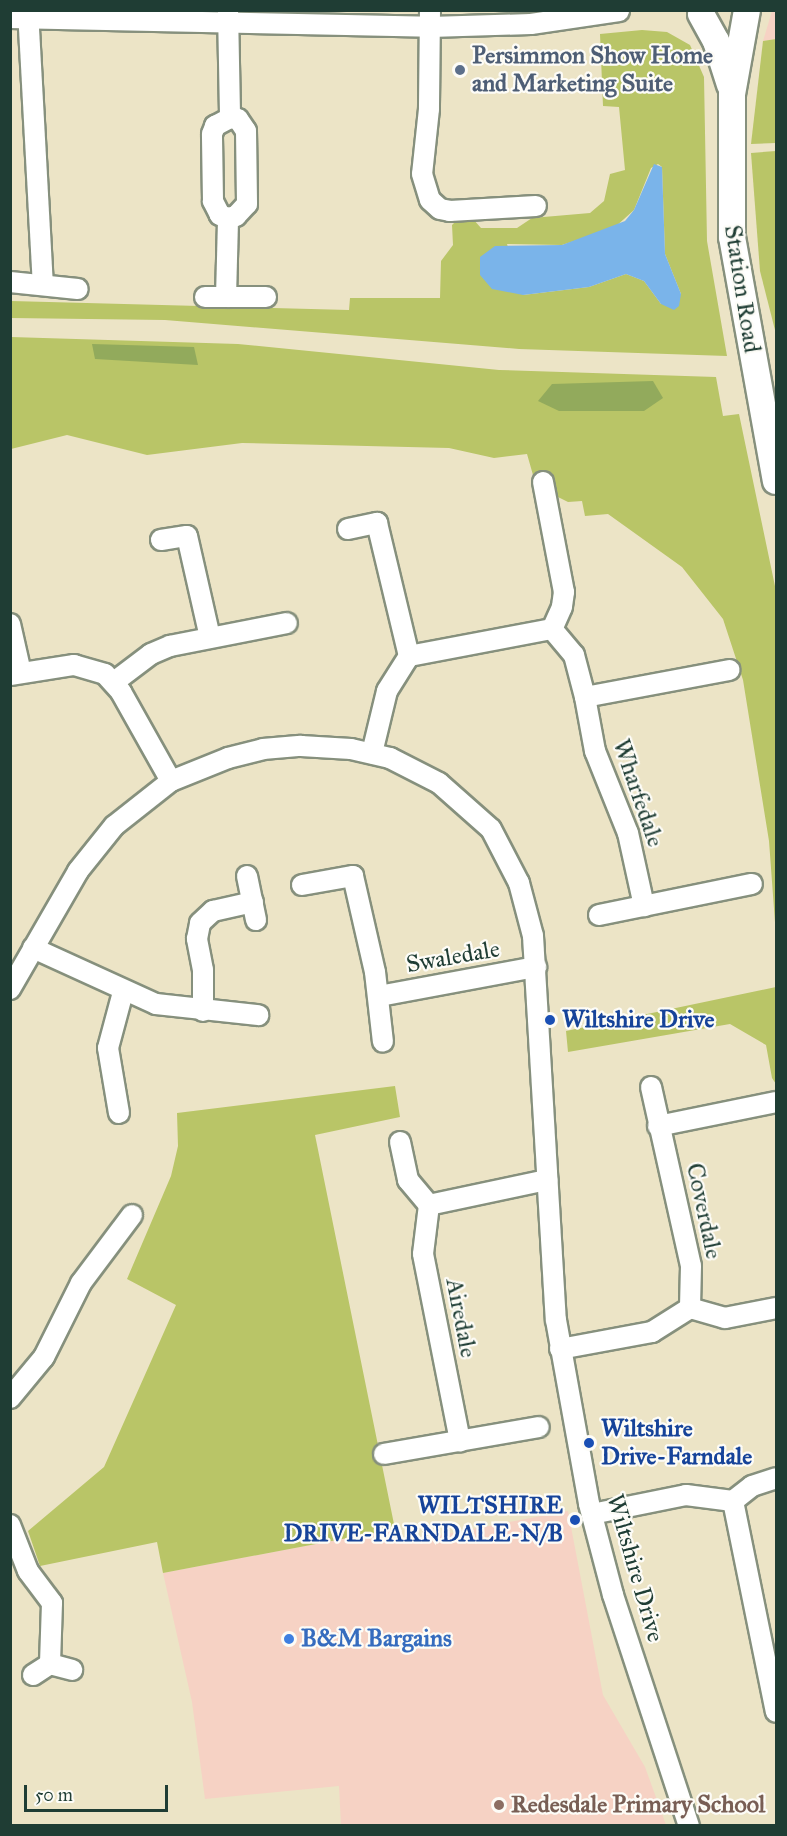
<!DOCTYPE html>
<style>
body{margin:0}
#map{position:relative;width:787px;height:1836px;overflow:hidden;background:#ece4c6;font-family:"IM FELL Great Primer",serif}
div>[style]{position:absolute}
.built>*{inset:0;background:#f6d2c4}
.green>*{inset:0;background:#b9c567}
.forest>*{inset:0;background:#92aa5c}
.water>*{inset:0;background:#7ab4ea}
.roads{filter:drop-shadow(2px 0 #86907d) drop-shadow(-2px 0 #86907d) drop-shadow(0 2px #86907d) drop-shadow(0 -2px #86907d)}
.minor>*{height:20px;margin:-10px;padding:0 10px;transform-origin:10px;border-radius:10px;background:#fff}
.major>*{height:26px;margin:-13px;padding:0 13px;transform-origin:13px;border-radius:13px;background:#fff}
.dots>*{width:16px;height:16px;translate:-50% -50%;box-sizing:border-box;border:3px solid #fdfcf7;border-radius:50%}
span{translate:-50% -50%;white-space:nowrap;text-align:center;line-height:1.15;-webkit-text-stroke:4.5px #fdfcf7;paint-order:stroke}
.service-label{font-size:24px;color:#4e5e75;font-weight:700}
.left{translate:0 -50%;text-align:left}
.street-label{font-size:24px;color:#1f3d34}
.transit-label{font-size:24px;color:#164399;font-weight:700}
.right{translate:-100% -50%;text-align:right}
.shop-label{font-size:24px;color:#366cbe;font-weight:700}
.education-label{font-size:24px;color:#785e54;font-weight:700}
.frame{position:absolute;inset:0;border:12px solid #1f3d34;pointer-events:none}
.scale{position:absolute;left:24px;top:1785px;width:144px;height:27px;box-sizing:border-box;border:3px solid #1f3d34;border-top:0;padding-left:8px;font-size:18px;line-height:21px;white-space:nowrap;color:#1f3d34;-webkit-text-stroke:4px #fdfcf7;paint-order:stroke}
</style>
<div id="map">
<div class="built">
<div style="clip-path:polygon(772px 11px,776px 11px,776px 39px,763px 41px)"></div>
<div style="clip-path:polygon(568px 1511px,603px 1695px,645px 1767px,666px 1825px,341px 1825px,339px 1786px,205px 1799px,192px 1702px,163px 1573px,400px 1528px,404px 1542px)"></div>
</div>
<div class="green">
<div style="clip-path:polygon(evenodd,642px 30px,667px 32px,690px 45px,704px 77px,707px 241px,727px 356px,519px 349px,165px 320px,11px 318px,11px 301px,349px 310px,350px 298px,440px 298px,441px 261px,453px 245px,452px 225px,458px 219px,473px 219px,481px 228px,517px 228px,532px 218px,590px 213px,604px 201px,610px 174px,625px 170px,619px 107px,603px 106px,600px 34px,642px 30px,658px 164px,662px 167px,665px 254px,681px 294px,661px 304px,644px 281px,626px 274px,589px 287px,523px 295px,507px 244px,562px 245px,614px 228px,634px 210px,651px 168px,658px 164px)"></div>
<div style="clip-path:polygon(776px 39px,776px 143px,751px 144px,763px 41px)"></div>
<div style="clip-path:polygon(776px 151px,776px 334px,760px 271px,751px 153px)"></div>
<div style="clip-path:polygon(11px 337px,238px 344px,499px 370px,716px 377px,723px 416px,739px 414px,776px 591px,776px 936px,769px 841px,743px 680px,723px 619px,682px 567px,608px 514px,585px 516px,582px 501px,568px 502px,558px 497px,550px 474px,533px 475px,527px 454px,494px 458px,449px 448px,242px 443px,147px 455px,67px 435px,11px 449px)"></div>
<div style="clip-path:polygon(776px 987px,776px 1084px,772px 1078px,766px 1045px,730px 1024px,568px 1052px,566px 1031px)"></div>
<div style="clip-path:polygon(395px 1086px,400px 1117px,315px 1135px,395px 1529px,163px 1573px,157px 1542px,40px 1566px,28px 1531px,104px 1467px,176px 1305px,127px 1279px,171px 1176px,178px 1146px,177px 1113px)"></div>
</div>
<div class="forest">
<div style="clip-path:polygon(92px 344px,194px 347px,198px 365px,95px 359px)"></div>
<div style="clip-path:polygon(653px 381px,663px 398px,644px 411px,559px 411px,538px 401px,552px 384px)"></div>
</div>
<div class="water">
<div style="clip-path:polygon(654px 164px,662px 167px,665px 254px,681px 294px,679px 306px,674px 310px,661px 304px,644px 281px,626px 274px,589px 287px,523px 295px,492px 289px,480px 275px,480px 257px,495px 246px,562px 245px,625px 221px,634px 210px)"></div>
</div>
<div class="roads">
<div class="minor">
<div style="left:28px;top:10px;width:273px;rotate:86.9deg"></div>
<div style="left:228px;top:10px;width:108px;rotate:88.9deg"></div>
<div style="left:430px;top:10px;width:99px;rotate:90.6deg"></div>
<div style="left:429px;top:109px;width:65px;rotate:96.1deg"></div>
<div style="left:422px;top:174px;width:27px;rotate:73deg"></div>
<div style="left:430px;top:200px;width:13px;rotate:42deg"></div>
<div style="left:440px;top:209px;width:10px;rotate:11deg"></div>
<div style="left:450px;top:211px;width:86px;rotate:-3.3deg"></div>
<div style="left:10px;top:18px;width:420px;rotate:1.2deg"></div>
<div style="left:430px;top:27px;width:101px;rotate:-1.7deg"></div>
<div style="left:531px;top:24px;width:89px;rotate:-8.4deg"></div>
<div style="left:230px;top:118px;width:8px;rotate:7deg"></div>
<div style="left:238px;top:119px;width:14px;rotate:56deg"></div>
<div style="left:246px;top:131px;width:73px;rotate:89.2deg"></div>
<div style="left:247px;top:204px;width:16px;rotate:133deg"></div>
<div style="left:236px;top:216px;width:8px;rotate:166deg"></div>
<div style="left:228px;top:218px;width:9px;rotate:-159deg"></div>
<div style="left:220px;top:215px;width:16px;rotate:-117deg"></div>
<div style="left:213px;top:201px;width:67px;rotate:-90.9deg"></div>
<div style="left:212px;top:134px;width:9px;rotate:-69deg"></div>
<div style="left:215px;top:126px;width:17px;rotate:-28deg"></div>
<div style="left:10px;top:282px;width:68px;rotate:5.9deg"></div>
<div style="left:205px;top:297px;width:61px"></div>
<div style="left:226px;top:297px;width:79px;rotate:-88.5deg"></div>
<div style="left:543px;top:482px;width:112px;rotate:79.2deg"></div>
<div style="left:564px;top:592px;width:15px;rotate:98deg"></div>
<div style="left:562px;top:607px;width:24px;rotate:114deg"></div>
<div style="left:552px;top:629px;width:34px;rotate:50deg"></div>
<div style="left:574px;top:655px;width:43px;rotate:75.3deg"></div>
<div style="left:585px;top:697px;width:147px;rotate:-10.6deg"></div>
<div style="left:348px;top:529px;width:30px;rotate:-12deg"></div>
<div style="left:377px;top:523px;width:137px;rotate:76.5deg"></div>
<div style="left:409px;top:656px;width:41px;rotate:122.2deg"></div>
<div style="left:387px;top:691px;width:64px;rotate:103.6deg"></div>
<div style="left:161px;top:540px;width:26px;rotate:-9deg"></div>
<div style="left:187px;top:536px;width:104px;rotate:77.2deg"></div>
<div style="left:10px;top:624px;width:50px;rotate:77.3deg"></div>
<div style="left:409px;top:656px;width:146px;rotate:-10.7deg"></div>
<div style="left:10px;top:675px;width:65px;rotate:-8.9deg"></div>
<div style="left:74px;top:665px;width:32px;rotate:16deg"></div>
<div style="left:105px;top:674px;width:24px;rotate:48deg"></div>
<div style="left:121px;top:692px;width:102px;rotate:60.7deg"></div>
<div style="left:114px;top:682px;width:46px;rotate:-37.1deg"></div>
<div style="left:151px;top:654px;width:21px;rotate:-23deg"></div>
<div style="left:170px;top:646px;width:119px;rotate:-11.1deg"></div>
<div style="left:585px;top:697px;width:55px;rotate:79.5deg"></div>
<div style="left:595px;top:751px;width:88px;rotate:68.1deg"></div>
<div style="left:628px;top:833px;width:75px;rotate:77.6deg"></div>
<div style="left:247px;top:876px;width:45px;rotate:78.4deg"></div>
<div style="left:302px;top:885px;width:52px;rotate:-10deg"></div>
<div style="left:353px;top:876px;width:98px;rotate:77.1deg"></div>
<div style="left:375px;top:972px;width:70px;rotate:83.5deg"></div>
<div style="left:599px;top:915px;width:156px;rotate:-11.5deg"></div>
<div style="left:33px;top:948px;width:135px;rotate:24.5deg"></div>
<div style="left:156px;top:1004px;width:103px;rotate:6.2deg"></div>
<div style="left:10px;top:989px;width:136px;rotate:-60deg"></div>
<div style="left:78px;top:871px;width:58px;rotate:-51.3deg"></div>
<div style="left:114px;top:826px;width:73px;rotate:-38.3deg"></div>
<div style="left:171px;top:781px;width:61px;rotate:-22deg"></div>
<div style="left:228px;top:758px;width:36px;rotate:-14deg"></div>
<div style="left:263px;top:749px;width:38px;rotate:-5deg"></div>
<div style="left:301px;top:746px;width:50px;rotate:3.4deg"></div>
<div style="left:351px;top:749px;width:40px;rotate:13deg"></div>
<div style="left:390px;top:758px;width:55px;rotate:27deg"></div>
<div style="left:439px;top:783px;width:69px;rotate:41.5deg"></div>
<div style="left:491px;top:829px;width:61px;rotate:62.6deg"></div>
<div style="left:519px;top:883px;width:55px;rotate:75.2deg"></div>
<div style="left:533px;top:936px;width:385px;rotate:86.6deg"></div>
<div style="left:556px;top:1320px;width:187px;rotate:79.8deg"></div>
<div style="left:589px;top:1504px;width:94px;rotate:75.2deg"></div>
<div style="left:613px;top:1595px;width:243px;rotate:71.8deg"></div>
<div style="left:379px;top:996px;width:160px;rotate:-10.5deg"></div>
<div style="left:203px;top:1011px;width:41px;rotate:-90deg"></div>
<div style="left:203px;top:970px;width:32px;rotate:-101deg"></div>
<div style="left:197px;top:939px;width:16px;rotate:-79deg"></div>
<div style="left:200px;top:923px;width:18px;rotate:-43deg"></div>
<div style="left:213px;top:911px;width:41px;rotate:-12.7deg"></div>
<div style="left:651px;top:1087px;width:183px;rotate:77.4deg"></div>
<div style="left:691px;top:1266px;width:42px;rotate:91.4deg"></div>
<div style="left:119px;top:1113px;width:66px;rotate:-99.6deg"></div>
<div style="left:108px;top:1048px;width:58px;rotate:-75deg"></div>
<div style="left:658px;top:1126px;width:120px;rotate:-11.5deg"></div>
<div style="left:400px;top:1142px;width:39px;rotate:78deg"></div>
<div style="left:408px;top:1180px;width:33px;rotate:50deg"></div>
<div style="left:429px;top:1205px;width:49px;rotate:97deg"></div>
<div style="left:423px;top:1254px;width:191px;rotate:78.8deg"></div>
<div style="left:429px;top:1205px;width:121px;rotate:-12deg"></div>
<div style="left:560px;top:1349px;width:94px;rotate:-10.5deg"></div>
<div style="left:652px;top:1332px;width:45px;rotate:-32.3deg"></div>
<div style="left:690px;top:1308px;width:36px;rotate:16deg"></div>
<div style="left:725px;top:1318px;width:52px;rotate:-11.1deg"></div>
<div style="left:10px;top:1398px;width:53px;rotate:-50.3deg"></div>
<div style="left:44px;top:1357px;width:83px;rotate:-63.4deg"></div>
<div style="left:81px;top:1283px;width:85px;rotate:-53.1deg"></div>
<div style="left:384px;top:1454px;width:157px;rotate:-9.9deg"></div>
<div style="left:733px;top:1501px;width:215px;rotate:78.5deg"></div>
<div style="left:592px;top:1514px;width:96px;rotate:-11.4deg"></div>
<div style="left:686px;top:1495px;width:47px;rotate:7.3deg"></div>
<div style="left:733px;top:1501px;width:24px;rotate:-38deg"></div>
<div style="left:752px;top:1486px;width:25px;rotate:-18deg"></div>
<div style="left:10px;top:1525px;width:49px;rotate:68.6deg"></div>
<div style="left:28px;top:1571px;width:40px;rotate:53deg"></div>
<div style="left:52px;top:1603px;width:61px;rotate:91.9deg"></div>
<div style="left:33px;top:1675px;width:20px;rotate:-33deg"></div>
<div style="left:50px;top:1664px;width:23px;rotate:15deg"></div>
</div>
<div class="major">
<div style="left:747px;top:10px;width:85px;rotate:100.1deg"></div>
<div style="left:732px;top:94px;width:143px;rotate:90deg"></div>
<div style="left:732px;top:237px;width:248px;rotate:79.8deg"></div>
<div style="left:701px;top:14px;width:31px;rotate:61deg"></div>
<div style="left:716px;top:41px;width:46px;rotate:72.3deg"></div>
</div>
</div>
<div class="dots">
<div style="left:460px;top:70px;background:#5c6f8a"></div>
<div style="left:550px;top:1020px;background:#1a4fb4"></div>
<div style="left:589px;top:1443px;background:#1a4fb4"></div>
<div style="left:575px;top:1520px;background:#1a4fb4"></div>
<div style="left:289px;top:1639px;background:#3f7fe0"></div>
<div style="left:499px;top:1805px;background:#8d6e63"></div>
</div>
<div class="service-label">
<span class="left" style="left:472px;top:70px">Persimmon Show Home<br>and Marketing Suite</span>
</div>
<div class="street-label">
<span style="left:742px;top:289px;rotate:81deg">Station Road</span>
<span style="left:638px;top:793px;rotate:71deg">Wharfedale</span>
<span style="left:453px;top:957px;rotate:-10deg">Swaledale</span>
<span style="left:704px;top:1211px;rotate:78deg">Coverdale</span>
<span style="left:461px;top:1318px;rotate:79deg">Airedale</span>
<span style="left:635px;top:1568px;rotate:74deg">Wiltshire Drive</span>
</div>
<div class="transit-label">
<span class="left" style="left:562px;top:1020px">Wiltshire Drive</span>
<span class="left" style="left:601px;top:1443px">Wiltshire<br>Drive-Farndale</span>
<span class="right" style="left:563px;top:1520px">WILTSHIRE<br>DRIVE-FARNDALE-N/B</span>
</div>
<div class="shop-label">
<span class="left" style="left:301px;top:1639px">B&amp;M Bargains</span>
</div>
<div class="education-label">
<span class="left" style="left:511px;top:1805px">Redesdale Primary School</span>
</div>
<div class="frame"></div>
<div class="scale">50 m</div>
</div>
